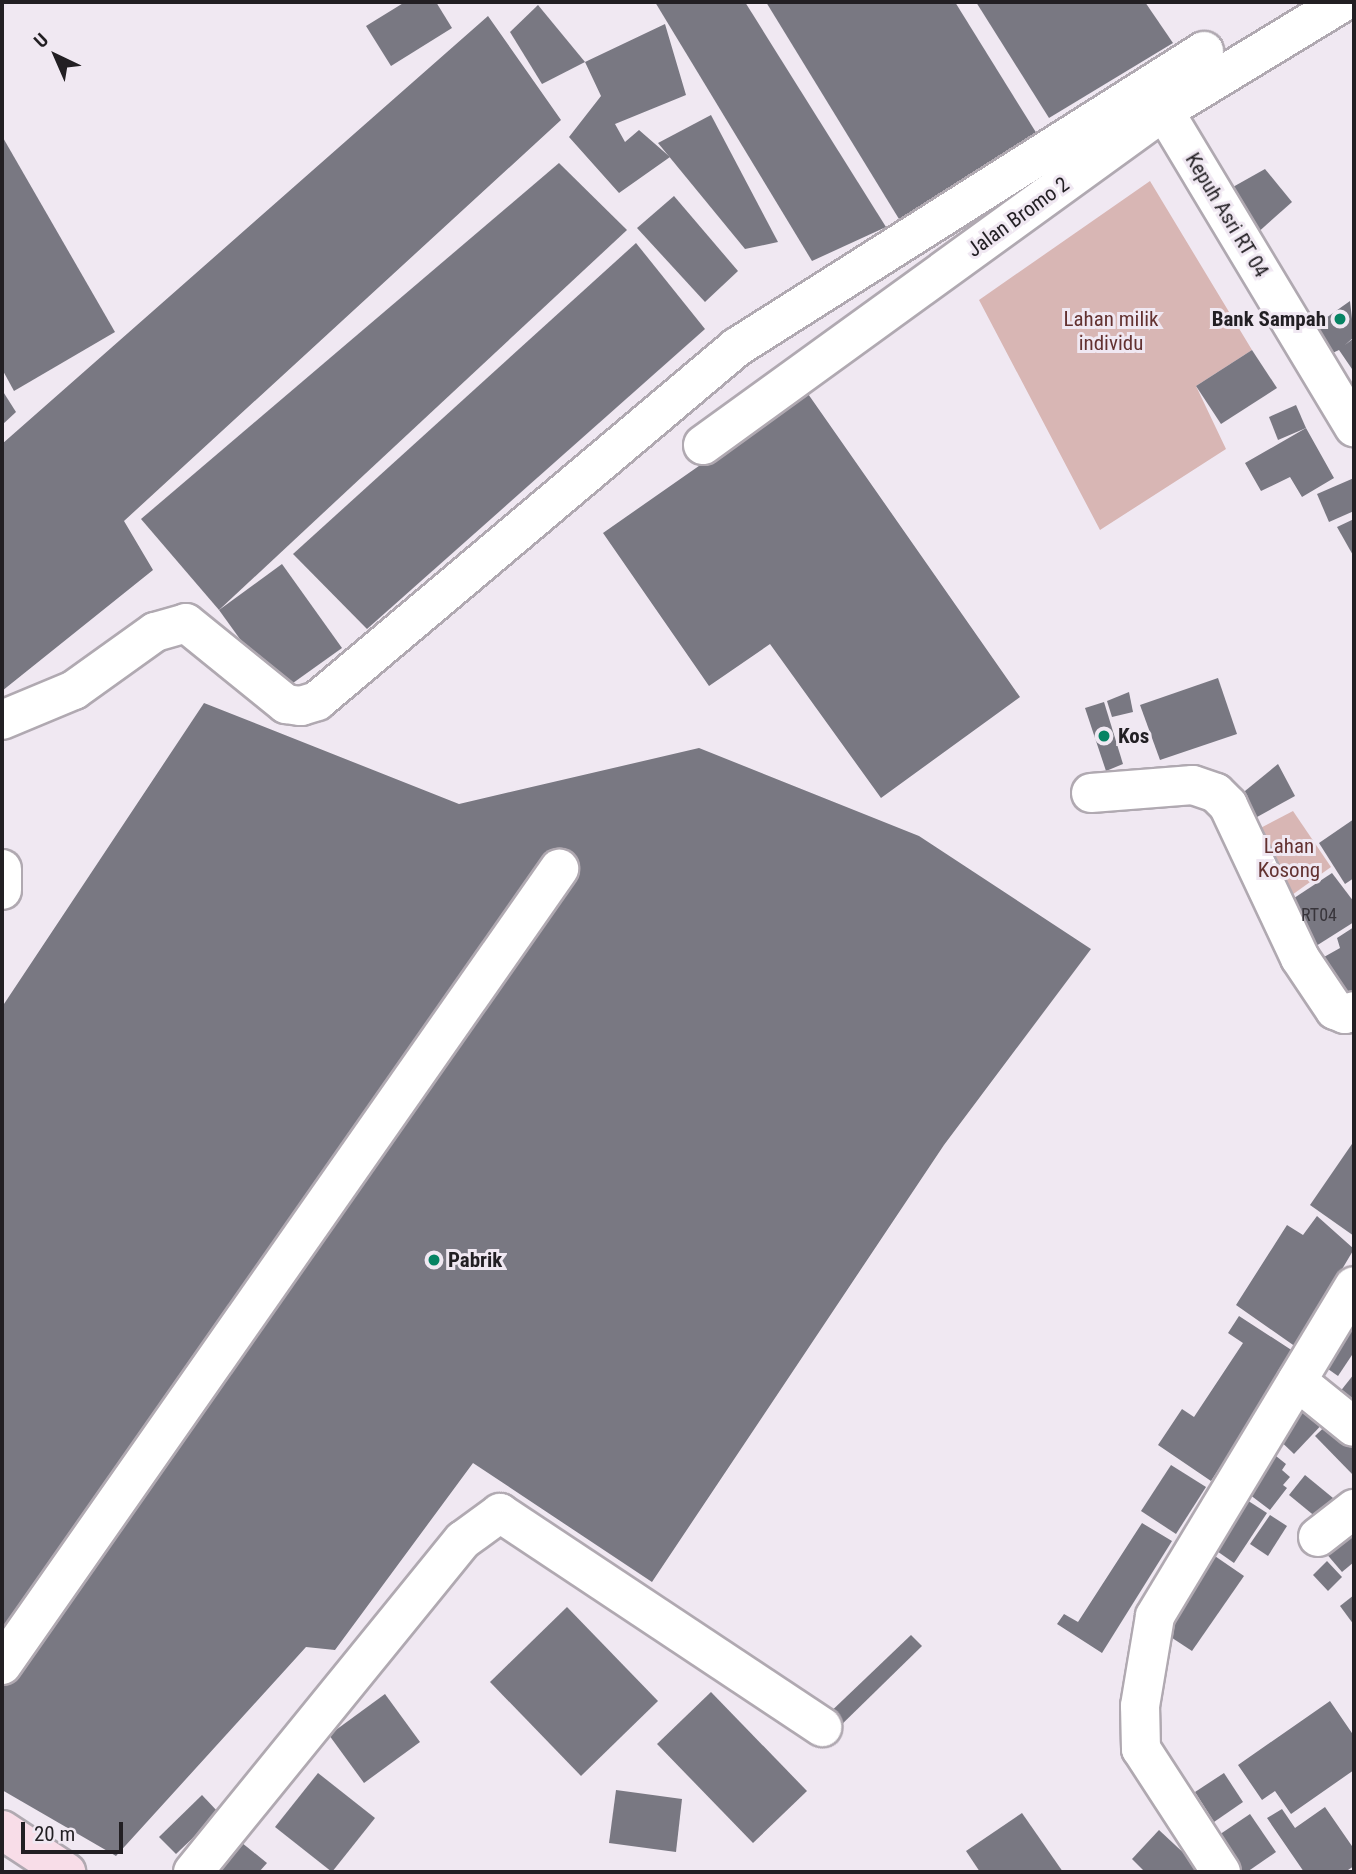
<!DOCTYPE html>
<style>
body{margin:0}
#map{position:relative;width:1356px;height:1874px;overflow:hidden;background:#f0e8f2;font-family:"Roboto Condensed",sans-serif}
div>[style]{position:absolute}
.green>*{inset:0;background:#d8b6b4}
.building>*{inset:0;background:#797882}
.roads{filter:drop-shadow(2px 0 #b0a9b1) drop-shadow(-2px 0 #b0a9b1) drop-shadow(0 2px #b0a9b1) drop-shadow(0 -2px #b0a9b1)}
.minor>*{height:38px;margin:-19px;padding:0 19px;transform-origin:19px;border-radius:19px;background:#fff}
.major>*{height:38px;margin:-19px;padding:0 19px;transform-origin:19px;border-radius:19px;background:#f8dde8}
.dots>*{width:19px;height:19px;translate:-50% -50%;box-sizing:border-box;border:4px solid #f0e8f2;border-radius:50%}
span{translate:-50% -50%;white-space:nowrap;text-align:center;line-height:1.15;-webkit-text-stroke:6px #f0e8f2;paint-order:stroke}
.number-label{font-size:18px;color:#38353b}
.number-label span{-webkit-text-stroke-width:0}
.street-label{font-size:21px;color:#221f23}
.park-label{font-size:21px;color:#633231}
.poi-label{font-size:21px;color:#221f23;font-weight:700}
.right{translate:-100% -50%;text-align:right}
.left{translate:0 -50%;text-align:left}
.frame{position:absolute;inset:0;border:4px solid #221f23;pointer-events:none}
.north{position:absolute;left:21px;top:21px;width:70px;height:70px;-webkit-text-stroke:5px #f0e8f2;paint-order:stroke;rotate:316deg;font-size:19px;font-weight:700;line-height:28px;text-align:center;color:#221f23}
.north::after{content:'';display:block;margin:auto;width:24px;height:32px;background:#221f23;clip-path:polygon(50% 0,100% 100%,50% 72%,0 100%)}
.scale{position:absolute;left:21px;top:1822px;width:102px;height:32px;box-sizing:border-box;border:4px solid #221f23;border-top:0;padding-left:9px;font-size:21px;line-height:24px;white-space:nowrap;color:#221f23;-webkit-text-stroke:5px #f0e8f2;paint-order:stroke}
</style>
<div id="map">
<div class="green">
<div style="clip-path:polygon(1150px 181px,1252px 350px,1196px 386px,1226px 449px,1100px 530px,979px 300px)"></div>
<div style="clip-path:polygon(1293px 811px,1331px 867px,1278px 905px,1247px 835px)"></div>
</div>
<div class="building">
<div style="clip-path:polygon(405px 2px,436px 2px,452px 28px,391px 66px,366px 26px)"></div>
<div style="clip-path:polygon(655px 2px,745px 2px,886px 227px,812px 261px)"></div>
<div style="clip-path:polygon(766px 2px,955px 2px,1037px 134px,899px 219px)"></div>
<div style="clip-path:polygon(976px 2px,1145px 2px,1173px 43px,1049px 118px)"></div>
<div style="clip-path:polygon(538px 5px,585px 62px,542px 84px,510px 32px)"></div>
<div style="clip-path:polygon(488px 16px,561px 120px,124px 521px,153px 570px,2px 691px,2px 444px)"></div>
<div style="clip-path:polygon(665px 24px,686px 95px,615px 124px,625px 142px,639px 130px,670px 157px,619px 193px,569px 137px,601px 96px,585px 62px)"></div>
<div style="clip-path:polygon(711px 115px,778px 242px,745px 249px,658px 143px)"></div>
<div style="clip-path:polygon(2px 136px,115px 332px,14px 391px,2px 369px)"></div>
<div style="clip-path:polygon(559px 163px,627px 230px,219px 610px,141px 519px)"></div>
<div style="clip-path:polygon(1265px 169px,1292px 202px,1255px 235px,1224px 192px)"></div>
<div style="clip-path:polygon(674px 196px,738px 271px,705px 302px,637px 228px)"></div>
<div style="clip-path:polygon(636px 243px,705px 329px,367px 629px,293px 554px)"></div>
<div style="clip-path:polygon(1350px 301px,1354px 337px,1345px 345px,1354px 338px,1352px 369px,1339px 350px,1326px 356px,1309px 330px)"></div>
<div style="clip-path:polygon(1252px 350px,1277px 388px,1221px 424px,1196px 386px)"></div>
<div style="clip-path:polygon(2px 390px,16px 412px,2px 425px)"></div>
<div style="clip-path:polygon(806px 391px,1020px 697px,881px 798px,770px 644px,709px 686px,603px 533px)"></div>
<div style="clip-path:polygon(1296px 405px,1306px 428px,1278px 440px,1269px 417px)"></div>
<div style="clip-path:polygon(1306px 428px,1334px 478px,1302px 497px,1290px 477px,1261px 491px,1245px 463px)"></div>
<div style="clip-path:polygon(1354px 478px,1354px 511px,1329px 522px,1317px 494px)"></div>
<div style="clip-path:polygon(1354px 519px,1354px 557px,1337px 527px)"></div>
<div style="clip-path:polygon(282px 564px,342px 648px,279px 693px,219px 610px)"></div>
<div style="clip-path:polygon(1218px 678px,1237px 734px,1160px 760px,1140px 705px)"></div>
<div style="clip-path:polygon(1129px 692px,1133px 712px,1112px 717px,1107px 701px)"></div>
<div style="clip-path:polygon(1104px 702px,1123px 764px,1106px 771px,1085px 708px)"></div>
<div style="clip-path:polygon(204px 703px,459px 804px,699px 748px,919px 836px,1091px 949px,944px 1145px,652px 1582px,473px 1463px,335px 1650px,306px 1647px,116px 1856px,2px 1790px,2px 1007px)"></div>
<div style="clip-path:polygon(1278px 764px,1295px 796px,1239px 827px,1229px 804px)"></div>
<div style="clip-path:polygon(1354px 819px,1354px 878px,1345px 884px,1319px 843px)"></div>
<div style="clip-path:polygon(1332px 873px,1354px 902px,1354px 922px,1305px 953px,1279px 908px)"></div>
<div style="clip-path:polygon(1354px 927px,1354px 990px,1333px 1004px,1308px 966px,1340px 948px,1337px 938px)"></div>
<div style="clip-path:polygon(1354px 1141px,1354px 1236px,1310px 1205px)"></div>
<div style="clip-path:polygon(1317px 1216px,1354px 1249px,1296px 1347px,1236px 1305px,1287px 1225px,1303px 1235px)"></div>
<div style="clip-path:polygon(1354px 1310px,1354px 1352px,1338px 1376px,1318px 1362px)"></div>
<div style="clip-path:polygon(1239px 1316px,1296px 1353px,1211px 1481px,1158px 1445px,1182px 1409px,1194px 1417px,1243px 1343px,1228px 1333px)"></div>
<div style="clip-path:polygon(1354px 1374px,1354px 1406px,1339px 1393px)"></div>
<div style="clip-path:polygon(1304px 1396px,1328px 1418px,1294px 1454px,1271px 1432px)"></div>
<div style="clip-path:polygon(1338px 1414px,1354px 1431px,1354px 1476px,1315px 1436px)"></div>
<div style="clip-path:polygon(1266px 1448px,1286px 1464px,1282px 1470px,1290px 1477px,1283px 1485px,1287px 1488px,1270px 1510px,1237px 1485px)"></div>
<div style="clip-path:polygon(1171px 1465px,1206px 1487px,1176px 1534px,1141px 1511px)"></div>
<div style="clip-path:polygon(1305px 1475px,1344px 1507px,1328px 1527px,1289px 1495px)"></div>
<div style="clip-path:polygon(1236px 1493px,1267px 1513px,1234px 1563px,1204px 1542px)"></div>
<div style="clip-path:polygon(1270px 1515px,1287px 1526px,1268px 1556px,1250px 1544px)"></div>
<div style="clip-path:polygon(1354px 1518px,1354px 1562px,1342px 1572px,1319px 1545px)"></div>
<div style="clip-path:polygon(1142px 1523px,1172px 1541px,1102px 1653px,1057px 1624px,1064px 1614px,1078px 1622px)"></div>
<div style="clip-path:polygon(1209px 1552px,1244px 1576px,1192px 1651px,1157px 1628px)"></div>
<div style="clip-path:polygon(1327px 1561px,1342px 1577px,1328px 1591px,1313px 1575px)"></div>
<div style="clip-path:polygon(1354px 1595px,1354px 1625px,1340px 1606px)"></div>
<div style="clip-path:polygon(567px 1607px,658px 1701px,581px 1776px,490px 1682px)"></div>
<div style="clip-path:polygon(911px 1635px,922px 1646px,834px 1732px,822px 1720px)"></div>
<div style="clip-path:polygon(711px 1692px,807px 1791px,753px 1843px,657px 1744px)"></div>
<div style="clip-path:polygon(385px 1694px,420px 1742px,364px 1783px,329px 1735px)"></div>
<div style="clip-path:polygon(1330px 1701px,1354px 1736px,1354px 1770px,1291px 1814px,1275px 1791px,1262px 1800px,1238px 1765px)"></div>
<div style="clip-path:polygon(318px 1773px,375px 1818px,332px 1872px,275px 1827px)"></div>
<div style="clip-path:polygon(1224px 1773px,1243px 1802px,1214px 1822px,1195px 1792px)"></div>
<div style="clip-path:polygon(616px 1790px,682px 1799px,676px 1852px,609px 1843px)"></div>
<div style="clip-path:polygon(202px 1795px,219px 1813px,176px 1854px,159px 1837px)"></div>
<div style="clip-path:polygon(1325px 1807px,1354px 1849px,1354px 1866px,1345px 1872px,1304px 1872px,1267px 1818px,1282px 1809px,1295px 1828px)"></div>
<div style="clip-path:polygon(1022px 1813px,1063px 1872px,980px 1872px,966px 1851px)"></div>
<div style="clip-path:polygon(1250px 1814px,1276px 1852px,1247px 1872px,1232px 1872px,1210px 1841px)"></div>
<div style="clip-path:polygon(1159px 1830px,1204px 1872px,1145px 1872px,1132px 1859px)"></div>
<div style="clip-path:polygon(231px 1834px,267px 1863px,259px 1872px,200px 1872px)"></div>
</div>
<div class="roads">
<div class="minor">
<div style="left:1164px;top:111px;width:369px;rotate:59deg"></div>
<div style="left:703px;top:445px;width:569px;rotate:-35.92deg"></div>
<div style="left:1164px;top:111px;width:210px;rotate:-31.3deg"></div>
<div style="left:2px;top:720px;width:78px;rotate:-22.6deg"></div>
<div style="left:74px;top:690px;width:100px;rotate:-35.6deg"></div>
<div style="left:155px;top:632px;width:32px;rotate:-16deg"></div>
<div style="left:186px;top:623px;width:129px;rotate:39deg"></div>
<div style="left:286px;top:704px;width:15px;rotate:8deg"></div>
<div style="left:301px;top:706px;width:17px;rotate:-17deg"></div>
<div style="left:317px;top:701px;width:549px;rotate:-40.13deg"></div>
<div style="left:737px;top:347px;width:553px;rotate:-32.37deg"></div>
<div style="left:1091px;top:793px;width:102px;rotate:-4.5deg"></div>
<div style="left:1193px;top:785px;width:24px;rotate:19deg"></div>
<div style="left:1216px;top:793px;width:17px;rotate:45deg"></div>
<div style="left:1228px;top:805px;width:169px;rotate:64.8deg"></div>
<div style="left:1300px;top:958px;width:63px;rotate:56.1deg"></div>
<div style="left:1335px;top:1010px;width:11px;rotate:22deg"></div>
<div style="left:1345px;top:1014px;width:9px;rotate:-18deg"></div>
<div style="left:2px;top:869px;width:21px;rotate:90deg"></div>
<div style="left:1297px;top:1381px;width:73px;rotate:38.9deg"></div>
<div style="left:1318px;top:1537px;width:46px;rotate:-37.9deg"></div>
<div style="left:2px;top:1665px;width:972px;rotate:-55.02deg"></div>
<div style="left:193px;top:1872px;width:428px;rotate:-50.9deg"></div>
<div style="left:463px;top:1540px;width:46px;rotate:-36.1deg"></div>
<div style="left:500px;top:1513px;width:387px;rotate:33.6deg"></div>
<div style="left:1221px;top:1872px;width:147px;rotate:-123deg"></div>
<div style="left:1141px;top:1749px;width:43px;rotate:-91.3deg"></div>
<div style="left:1140px;top:1706px;width:91px;rotate:-80.5deg"></div>
<div style="left:1155px;top:1616px;width:385px;rotate:-58.9deg"></div>
</div>
<div class="major">
<div style="left:2px;top:1830px;width:77px;rotate:33.3deg"></div>
</div>
</div>
<div class="dots">
<div style="left:1340px;top:319px;background:#068363"></div>
<div style="left:1104px;top:736px;background:#068363"></div>
<div style="left:434px;top:1260px;background:#068363"></div>
</div>
<div class="number-label">
<span style="left:1319px;top:915px">RT04</span>
</div>
<div class="street-label">
<span style="left:1227px;top:215px;rotate:59deg">Kepuh Asri RT 04</span>
<span style="left:1018px;top:217px;rotate:-36deg">Jalan Bromo 2</span>
</div>
<div class="park-label">
<span style="left:1111px;top:331px">Lahan milik<br>individu</span>
<span style="left:1289px;top:858px">Lahan<br>Kosong</span>
</div>
<div class="poi-label">
<span class="right" style="left:1326px;top:319px">Bank Sampah</span>
<span class="left" style="left:1118px;top:736px">Kos</span>
<span class="left" style="left:448px;top:1260px">Pabrik</span>
</div>
<div class="frame"></div>
<div class="north">U</div>
<div class="scale">20 m</div>
</div>
